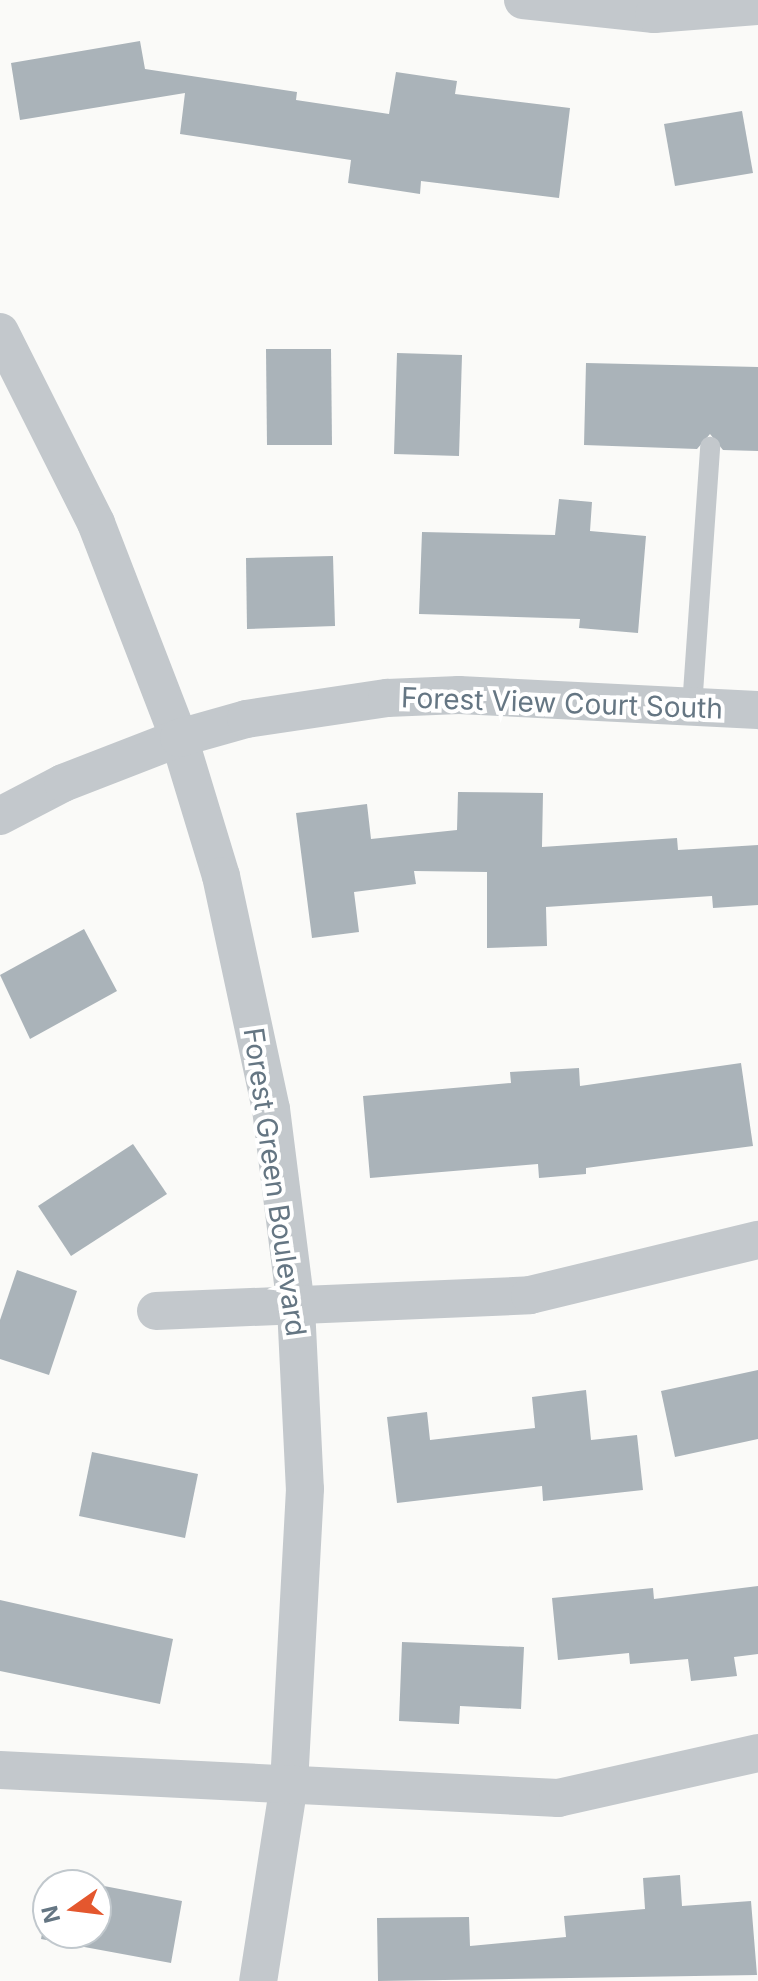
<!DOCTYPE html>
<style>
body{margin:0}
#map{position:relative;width:758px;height:1981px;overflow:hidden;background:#fafaf8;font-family:Inter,sans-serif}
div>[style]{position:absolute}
.building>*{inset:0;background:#aab3b9}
.service>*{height:20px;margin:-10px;padding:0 10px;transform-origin:10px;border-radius:10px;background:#c3c8cc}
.minor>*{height:38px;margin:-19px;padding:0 19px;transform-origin:19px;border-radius:19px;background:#c3c8cc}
span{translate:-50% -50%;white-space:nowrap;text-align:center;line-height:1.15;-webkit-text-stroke:8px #fff;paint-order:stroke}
.street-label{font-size:28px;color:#657683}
.north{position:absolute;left:32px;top:1869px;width:80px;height:80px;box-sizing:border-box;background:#fff;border:2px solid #c1c8cd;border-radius:50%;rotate:256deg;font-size:22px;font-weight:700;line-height:32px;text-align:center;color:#657683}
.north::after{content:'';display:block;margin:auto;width:28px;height:36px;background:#e4572e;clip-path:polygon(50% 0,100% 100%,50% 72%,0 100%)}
</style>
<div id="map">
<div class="building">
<div style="clip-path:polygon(140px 41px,145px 69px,297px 92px,296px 100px,389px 114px,396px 72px,457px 81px,455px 94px,570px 108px,559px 198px,421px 181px,420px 194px,348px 183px,351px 160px,180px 134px,185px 93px,20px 120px,11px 63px)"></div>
<div style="clip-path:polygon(742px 111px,753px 173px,675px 186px,664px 124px)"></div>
<div style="clip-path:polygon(266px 349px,331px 349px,332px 445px,267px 445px)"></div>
<div style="clip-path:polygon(397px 353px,462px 355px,459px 456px,394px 454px)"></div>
<div style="clip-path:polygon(586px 363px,758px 367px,758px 451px,723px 450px,710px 434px,697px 449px,584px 445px)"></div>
<div style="clip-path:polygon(559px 499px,592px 502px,590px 531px,646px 536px,638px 633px,579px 628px,580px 619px,419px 614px,422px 532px,555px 535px)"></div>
<div style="clip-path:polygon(333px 556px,335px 626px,247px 629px,246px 558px)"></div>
<div style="clip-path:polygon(458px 792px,543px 793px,542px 847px,677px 838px,678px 850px,758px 845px,758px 905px,713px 908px,712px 896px,546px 907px,547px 946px,487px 948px,487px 872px,414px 871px,416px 884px,354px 892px,359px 932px,312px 938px,296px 813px,367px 804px,371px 839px,457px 830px)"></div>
<div style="clip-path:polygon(84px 929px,117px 991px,30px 1039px,0 975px)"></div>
<div style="clip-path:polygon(741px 1063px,753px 1146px,586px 1168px,586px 1174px,539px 1178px,538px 1164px,370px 1178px,363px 1096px,511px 1083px,510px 1072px,579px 1068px,580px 1086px)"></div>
<div style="clip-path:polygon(133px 1144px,167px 1194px,71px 1256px,38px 1206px)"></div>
<div style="clip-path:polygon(17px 1270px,77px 1291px,49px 1375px,0 1359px,0 1320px)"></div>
<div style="clip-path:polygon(758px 1370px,758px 1439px,675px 1457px,661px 1391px)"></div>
<div style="clip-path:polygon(586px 1390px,591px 1440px,637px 1435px,643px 1490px,543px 1501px,542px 1486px,397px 1503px,387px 1417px,427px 1412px,430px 1440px,535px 1428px,532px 1397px)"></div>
<div style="clip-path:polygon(92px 1452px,198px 1474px,185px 1538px,79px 1516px)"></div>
<div style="clip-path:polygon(758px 1586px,758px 1654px,734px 1657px,737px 1676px,691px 1681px,688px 1659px,630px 1664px,629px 1653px,558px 1660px,552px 1598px,653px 1588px,654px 1599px)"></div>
<div style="clip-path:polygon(0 1600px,173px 1639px,160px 1704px,0 1671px)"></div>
<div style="clip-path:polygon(402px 1642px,524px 1647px,521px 1709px,460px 1706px,459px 1724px,399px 1721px)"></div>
<div style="clip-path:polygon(680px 1875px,682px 1906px,751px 1901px,757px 1975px,378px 1981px,377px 1918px,469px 1917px,470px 1946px,566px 1937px,564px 1916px,645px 1909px,643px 1878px)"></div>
<div style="clip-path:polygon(52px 1876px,182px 1901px,171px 1963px,41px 1939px,48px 1900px,48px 1933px,96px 1933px,96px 1885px,51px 1885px)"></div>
</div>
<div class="service">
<div style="left:692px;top:707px;width:261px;rotate:-86deg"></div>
</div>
<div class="minor">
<div style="left:523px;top:0;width:132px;rotate:6.1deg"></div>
<div style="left:654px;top:14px;width:104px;rotate:-4.4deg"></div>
<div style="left:0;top:332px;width:214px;rotate:63.3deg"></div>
<div style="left:96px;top:523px;width:230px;rotate:68.9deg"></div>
<div style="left:179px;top:738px;width:144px;rotate:73.1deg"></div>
<div style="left:221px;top:876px;width:238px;rotate:77.9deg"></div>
<div style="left:271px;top:1109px;width:200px;rotate:82.8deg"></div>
<div style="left:296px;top:1307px;width:182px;rotate:87.2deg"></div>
<div style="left:305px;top:1489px;width:295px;rotate:93.1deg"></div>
<div style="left:289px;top:1784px;width:199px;rotate:98.9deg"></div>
<div style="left:0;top:816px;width:71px;rotate:-27.6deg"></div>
<div style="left:63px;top:783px;width:124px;rotate:-21.2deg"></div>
<div style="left:179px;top:738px;width:70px;rotate:-15.8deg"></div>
<div style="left:246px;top:719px;width:143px;rotate:-8.5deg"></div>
<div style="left:387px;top:698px;width:72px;rotate:-2.4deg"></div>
<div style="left:459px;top:695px;width:299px;rotate:2.9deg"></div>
<div style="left:156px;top:1311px;width:374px;rotate:-2.4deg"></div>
<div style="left:530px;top:1295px;width:235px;rotate:-13.6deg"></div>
<div style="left:0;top:1770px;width:559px;rotate:2.87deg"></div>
<div style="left:558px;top:1798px;width:205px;rotate:-12.7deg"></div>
</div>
<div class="street-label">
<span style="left:562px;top:703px;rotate:2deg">Forest View Court South</span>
<span style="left:275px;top:1182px;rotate:82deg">Forest Green Boulevard</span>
</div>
<div class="north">N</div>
</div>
